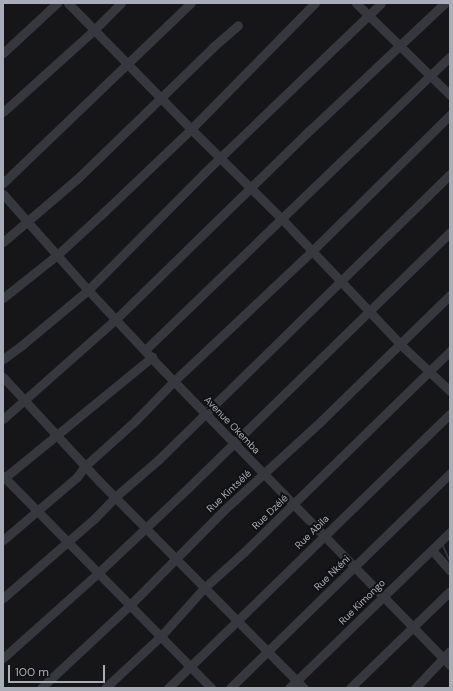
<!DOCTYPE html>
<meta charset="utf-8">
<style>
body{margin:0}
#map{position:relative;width:453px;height:691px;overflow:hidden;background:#161618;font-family:"DM Sans",sans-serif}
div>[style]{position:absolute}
.stream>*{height:2px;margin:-1px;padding:0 1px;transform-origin:1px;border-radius:1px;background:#2c353c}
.minor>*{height:9px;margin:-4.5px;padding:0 4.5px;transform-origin:4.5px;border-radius:4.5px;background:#37383d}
span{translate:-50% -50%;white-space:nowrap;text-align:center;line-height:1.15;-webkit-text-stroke:4px #111113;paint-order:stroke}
.street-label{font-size:10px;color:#a8adb8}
.frame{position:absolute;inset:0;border:4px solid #a8adb8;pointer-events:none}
.scale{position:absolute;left:8px;top:665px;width:97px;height:18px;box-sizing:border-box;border:2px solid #a8adb8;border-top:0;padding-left:5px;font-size:12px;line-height:14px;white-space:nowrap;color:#a8adb8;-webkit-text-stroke:3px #111113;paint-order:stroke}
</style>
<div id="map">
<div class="stream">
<div style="left:442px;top:544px;width:19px;rotate:65deg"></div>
</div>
<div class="minor">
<div style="left:68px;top:3px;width:176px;rotate:45.7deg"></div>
<div style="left:191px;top:129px;width:127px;rotate:44.7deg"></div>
<div style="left:281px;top:218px;width:173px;rotate:46.6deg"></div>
<div style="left:400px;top:344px;width:69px;rotate:43.2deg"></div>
<div style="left:356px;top:3px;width:132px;rotate:44.4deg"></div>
<div style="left:3px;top:53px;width:74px;rotate:-42.8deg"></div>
<div style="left:3px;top:112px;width:122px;rotate:-42deg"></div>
<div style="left:94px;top:30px;width:38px;rotate:-45deg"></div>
<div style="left:3px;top:183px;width:260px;rotate:-43.8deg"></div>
<div style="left:3px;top:194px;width:128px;rotate:48.5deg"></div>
<div style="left:88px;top:290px;width:108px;rotate:46.9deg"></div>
<div style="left:162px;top:369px;width:413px;rotate:45.8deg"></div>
<div style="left:3px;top:242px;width:99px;rotate:-40.5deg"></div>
<div style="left:78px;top:178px;width:188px;rotate:-44.1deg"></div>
<div style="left:213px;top:47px;width:33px;rotate:-41deg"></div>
<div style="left:3px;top:298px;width:69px;rotate:-38.5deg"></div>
<div style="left:57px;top:255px;width:65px;rotate:-42.5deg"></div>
<div style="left:105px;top:211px;width:119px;rotate:-43.6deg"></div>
<div style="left:191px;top:129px;width:177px;rotate:-45.5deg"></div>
<div style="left:145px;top:350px;width:424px;rotate:-43.9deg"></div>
<div style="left:3px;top:359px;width:24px;rotate:-36deg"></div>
<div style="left:22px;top:345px;width:86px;rotate:-39.8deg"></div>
<div style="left:88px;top:290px;width:165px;rotate:-45.2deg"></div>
<div style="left:204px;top:173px;width:245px;rotate:-43.8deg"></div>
<div style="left:3px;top:377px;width:142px;rotate:47.3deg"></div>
<div style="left:99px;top:481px;width:291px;rotate:45.3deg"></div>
<div style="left:3px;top:419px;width:151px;rotate:-41.5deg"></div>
<div style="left:116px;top:319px;width:271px;rotate:-44.3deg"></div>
<div style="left:310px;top:130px;width:185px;rotate:-43.3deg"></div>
<div style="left:3px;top:476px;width:297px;rotate:45.5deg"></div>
<div style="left:3px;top:479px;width:193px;rotate:-39.3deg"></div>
<div style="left:3px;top:540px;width:97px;rotate:-40.4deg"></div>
<div style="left:77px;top:477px;width:14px;rotate:-54deg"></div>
<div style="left:85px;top:466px;width:69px;rotate:-42deg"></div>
<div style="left:136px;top:420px;width:54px;rotate:-45.7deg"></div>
<div style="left:174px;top:381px;width:190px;rotate:-43.3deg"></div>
<div style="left:312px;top:251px;width:194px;rotate:-44.6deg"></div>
<div style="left:432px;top:550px;width:28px;rotate:49deg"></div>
<div style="left:3px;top:598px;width:121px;rotate:-41deg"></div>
<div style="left:94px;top:519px;width:30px;rotate:-46deg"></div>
<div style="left:115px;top:497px;width:57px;rotate:-40.7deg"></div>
<div style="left:158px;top:460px;width:409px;rotate:-44.4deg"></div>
<div style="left:3px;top:658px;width:126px;rotate:-41.8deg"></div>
<div style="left:97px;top:574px;width:127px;rotate:-43.4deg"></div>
<div style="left:189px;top:487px;width:365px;rotate:-44.3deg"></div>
<div style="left:41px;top:688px;width:122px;rotate:-43deg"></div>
<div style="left:130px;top:605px;width:135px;rotate:-45.3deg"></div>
<div style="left:225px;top:509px;width:132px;rotate:-42.5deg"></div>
<div style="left:322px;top:420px;width:179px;rotate:-44.3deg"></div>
<div style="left:105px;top:688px;width:76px;rotate:-42.9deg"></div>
<div style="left:161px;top:636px;width:64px;rotate:-48.1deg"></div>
<div style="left:204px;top:588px;width:54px;rotate:-42deg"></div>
<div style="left:244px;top:552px;width:288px;rotate:-44.3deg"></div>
<div style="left:168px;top:688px;width:393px;rotate:-44.2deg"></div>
<div style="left:230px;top:688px;width:308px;rotate:-44.3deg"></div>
<div style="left:289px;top:688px;width:224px;rotate:-44.1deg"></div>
<div style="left:350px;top:688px;width:139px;rotate:-44.1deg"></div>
<div style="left:415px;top:688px;width:51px;rotate:-46.6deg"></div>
</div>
<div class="street-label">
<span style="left:232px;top:425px;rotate:46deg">Avenue Okemba</span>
<span style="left:229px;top:491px;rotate:-43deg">Rue Kintsélé</span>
<span style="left:270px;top:512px;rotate:-44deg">Rue Dzélé</span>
<span style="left:312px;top:532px;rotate:-45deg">Rue Abila</span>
<span style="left:332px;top:573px;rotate:-44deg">Rue Nkéni</span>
<span style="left:362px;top:602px;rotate:-44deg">Rue Kimongo</span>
</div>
<div class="frame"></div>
<div class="scale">100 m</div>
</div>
